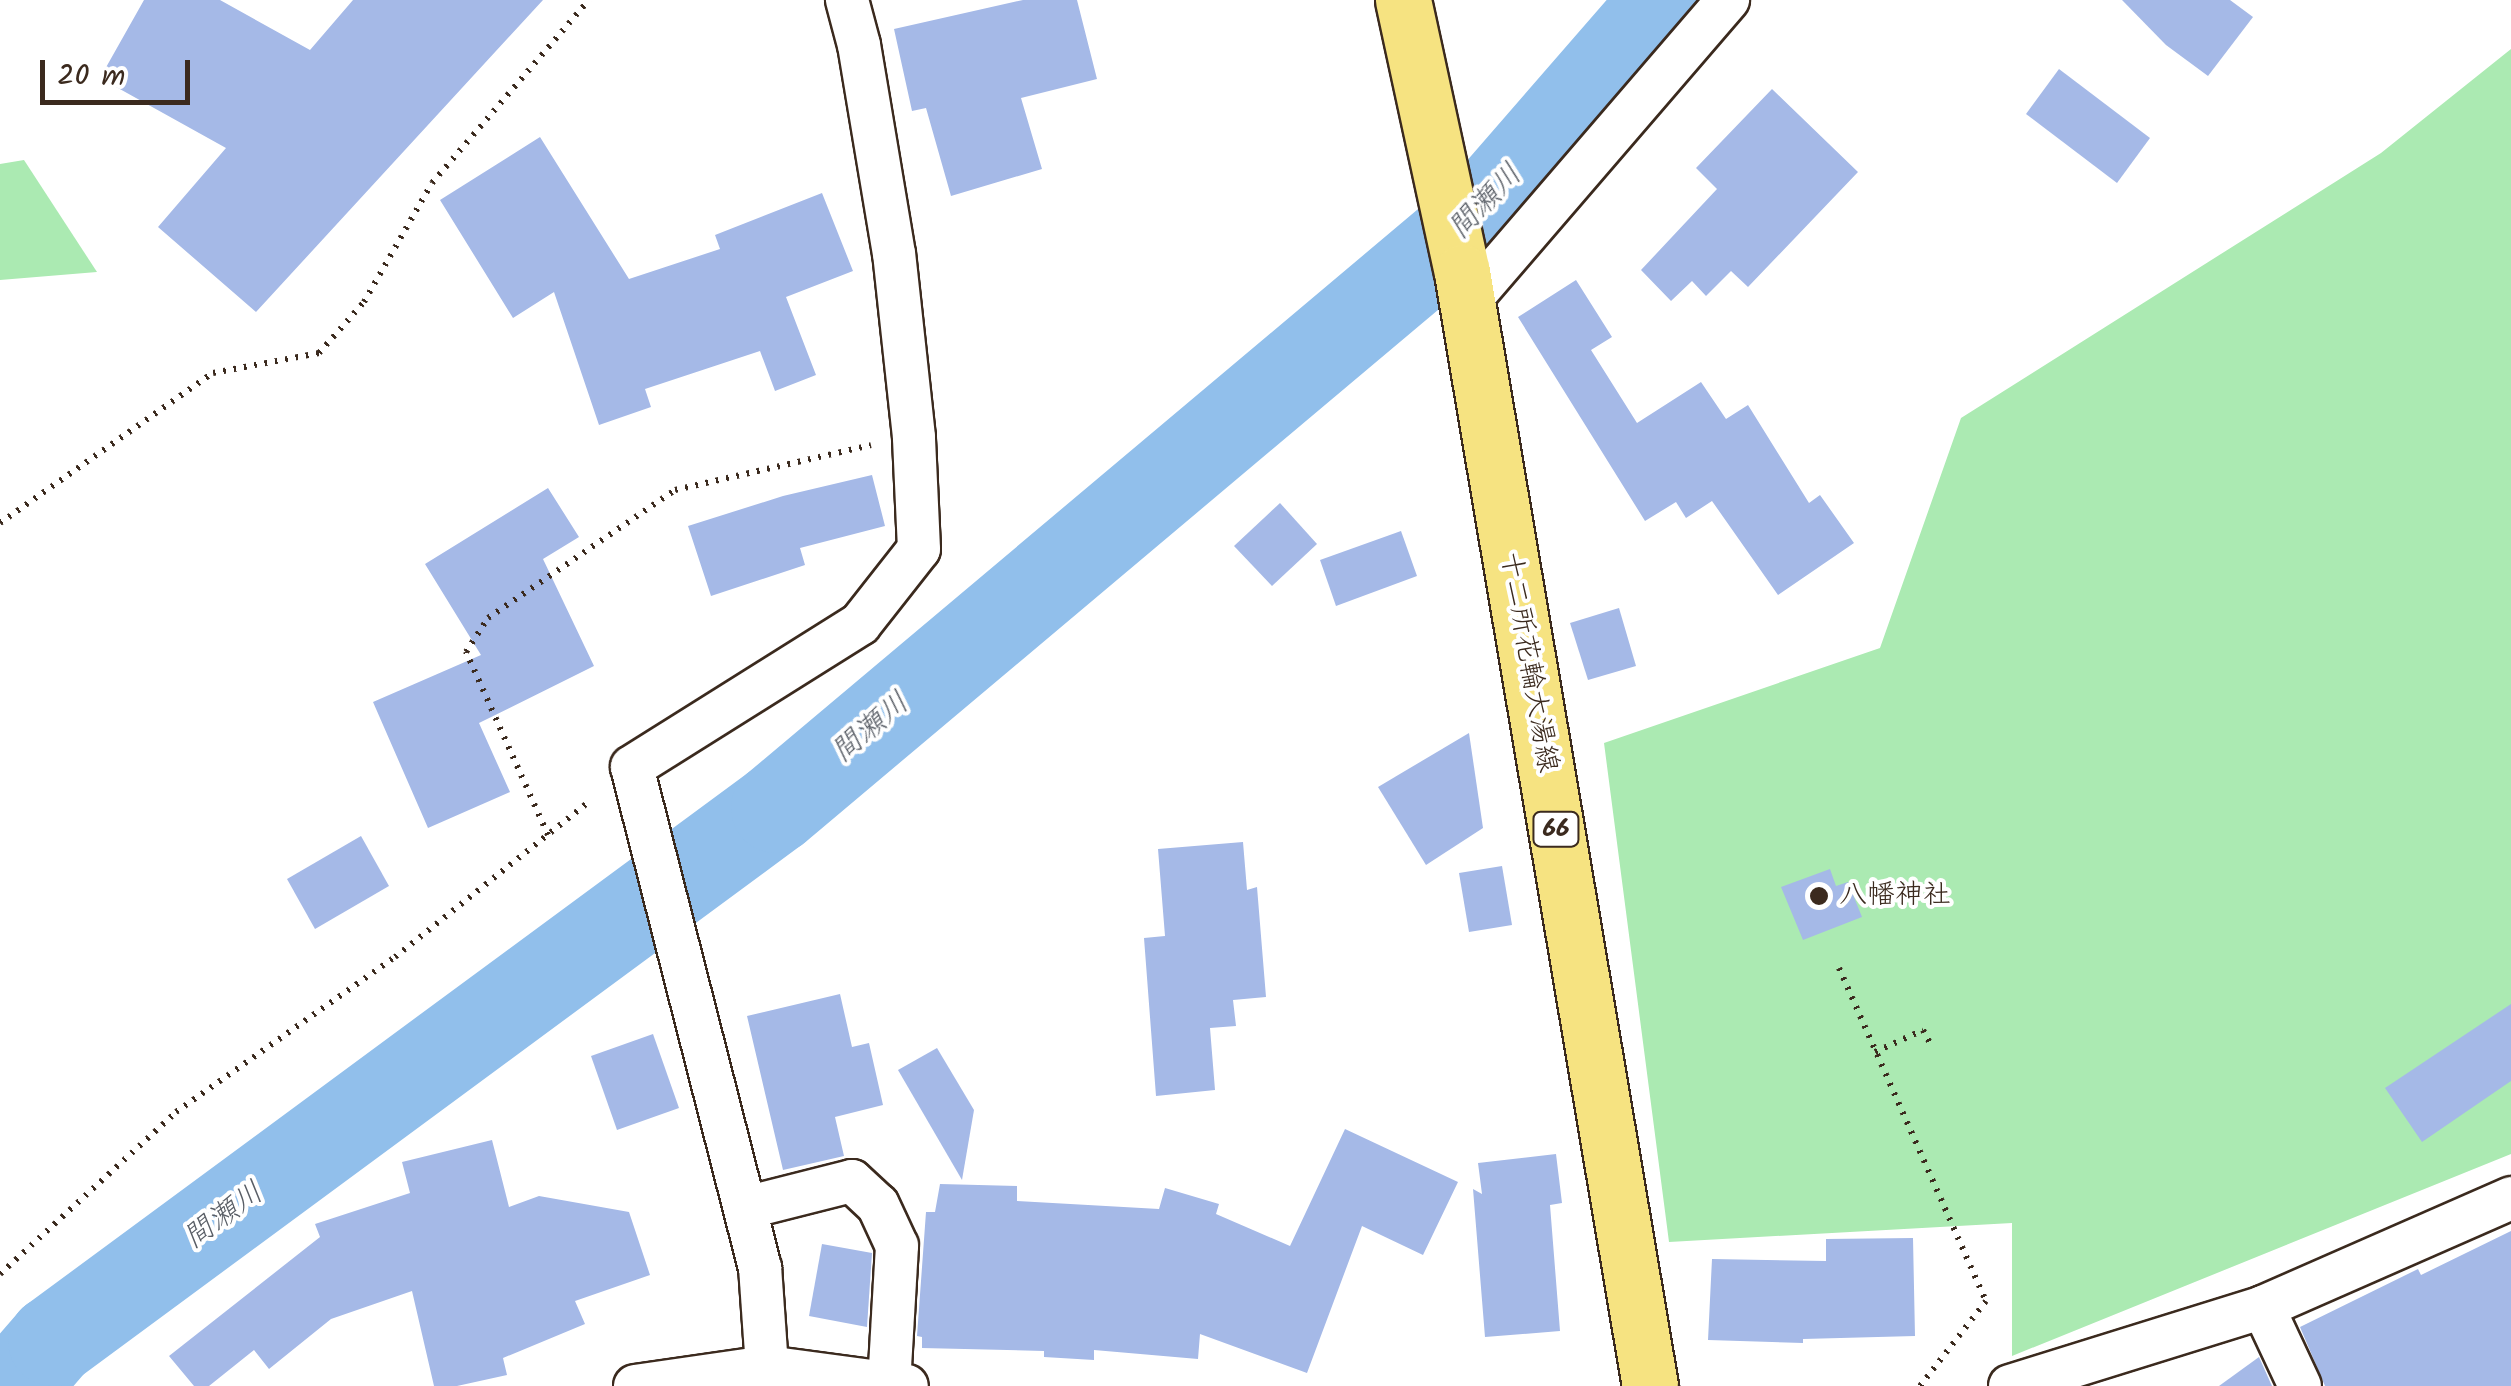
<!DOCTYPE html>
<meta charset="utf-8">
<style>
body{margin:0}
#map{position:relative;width:2511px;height:1386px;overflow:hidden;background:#fff;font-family:Kalam,"Klee One",sans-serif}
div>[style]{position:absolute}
.green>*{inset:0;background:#abeab2}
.river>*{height:90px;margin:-45px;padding:0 45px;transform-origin:45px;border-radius:45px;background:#91bfeb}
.building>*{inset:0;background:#a5b9e7}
.path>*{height:6px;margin-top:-3px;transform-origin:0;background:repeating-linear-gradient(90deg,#3b2a1e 0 2.5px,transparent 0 10.5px)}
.roads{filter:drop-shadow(2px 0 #3b2a1e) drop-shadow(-2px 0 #3b2a1e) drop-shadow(0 2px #3b2a1e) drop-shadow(0 -2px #3b2a1e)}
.minor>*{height:42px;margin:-21px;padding:0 21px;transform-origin:21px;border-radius:21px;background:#fff}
.primary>*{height:55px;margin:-27.5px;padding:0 27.5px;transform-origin:27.5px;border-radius:27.5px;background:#f6e381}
.dots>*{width:28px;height:28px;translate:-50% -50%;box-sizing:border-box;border:5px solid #fff;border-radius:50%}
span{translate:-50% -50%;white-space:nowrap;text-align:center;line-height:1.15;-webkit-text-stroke:8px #fff;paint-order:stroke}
.shield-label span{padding:2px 8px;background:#fff;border:2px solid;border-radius:8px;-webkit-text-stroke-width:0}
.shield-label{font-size:25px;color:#3b2a1e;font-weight:700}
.street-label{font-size:28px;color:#3b2a1e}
.poi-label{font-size:28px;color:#3b2a1e}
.left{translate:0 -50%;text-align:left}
.water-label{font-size:30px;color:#595e66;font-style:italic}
.scale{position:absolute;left:40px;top:60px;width:150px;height:45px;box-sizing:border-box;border:5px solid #3b2a1e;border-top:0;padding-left:12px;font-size:30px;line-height:35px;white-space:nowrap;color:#3b2a1e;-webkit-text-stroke:8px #fff;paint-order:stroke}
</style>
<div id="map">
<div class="green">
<div style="clip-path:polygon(2511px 49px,2511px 1154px,2012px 1356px,2012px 1223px,1669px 1242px,1604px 743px,1880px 648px,1961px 418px,2381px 153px)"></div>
<div style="clip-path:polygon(24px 160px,97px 272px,0 280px,0 164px)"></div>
</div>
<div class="river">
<div style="left:14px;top:1386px;width:60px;rotate:-49.1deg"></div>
<div style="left:53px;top:1341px;width:898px;rotate:-36.4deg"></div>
<div style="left:776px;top:808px;width:913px;rotate:-40.07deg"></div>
<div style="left:1475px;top:220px;width:291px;rotate:-49deg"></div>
</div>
<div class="building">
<div style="clip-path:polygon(144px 0,220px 0,310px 50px,353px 0,543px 0,256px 312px,158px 227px,226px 148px,100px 78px)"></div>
<div style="clip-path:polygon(1023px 0,1077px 0,1097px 79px,1021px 98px,1042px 169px,951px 196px,926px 108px,912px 111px,894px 29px)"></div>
<div style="clip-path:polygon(2122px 0,2230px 0,2253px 17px,2208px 76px,2166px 45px)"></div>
<div style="clip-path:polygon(2059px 69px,2150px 138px,2117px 183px,2026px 114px)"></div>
<div style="clip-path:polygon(1772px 89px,1858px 172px,1748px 287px,1731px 271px,1706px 296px,1692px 281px,1671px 301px,1641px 270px,1717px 189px,1696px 168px)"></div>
<div style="clip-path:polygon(540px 137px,629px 279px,720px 249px,715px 235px,822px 193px,853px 271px,786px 297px,816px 375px,775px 391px,760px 351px,645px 389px,651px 407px,599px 425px,554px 292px,513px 318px,440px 200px)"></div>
<div style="clip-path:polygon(1576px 280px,1612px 337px,1591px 350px,1637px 423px,1701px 382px,1726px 419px,1748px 405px,1809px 503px,1820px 495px,1854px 543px,1778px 595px,1712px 501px,1686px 518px,1676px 502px,1645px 521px,1518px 317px)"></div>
<div style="clip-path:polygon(872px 475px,885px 526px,800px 548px,805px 565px,711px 596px,688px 526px,783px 496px)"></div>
<div style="clip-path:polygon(548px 488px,579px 537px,543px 559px,594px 666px,479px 723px,510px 792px,428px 828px,373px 702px,481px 655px,425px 564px)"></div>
<div style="clip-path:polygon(1280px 503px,1317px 544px,1272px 586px,1234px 546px)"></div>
<div style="clip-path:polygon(1401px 531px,1417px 576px,1336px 606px,1320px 560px)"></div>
<div style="clip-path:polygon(1619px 608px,1636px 666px,1588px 680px,1570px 623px)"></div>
<div style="clip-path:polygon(1469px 733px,1483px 828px,1426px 865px,1378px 787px)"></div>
<div style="clip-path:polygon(361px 836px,389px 886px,315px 929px,287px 879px)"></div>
<div style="clip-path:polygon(1243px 842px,1247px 890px,1257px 887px,1266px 997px,1233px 1000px,1236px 1026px,1210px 1028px,1215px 1090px,1156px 1096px,1144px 938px,1165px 936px,1158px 849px)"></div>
<div style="clip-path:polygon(1502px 866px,1512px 925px,1469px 932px,1459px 873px)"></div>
<div style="clip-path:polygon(1830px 869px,1836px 886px,1848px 882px,1862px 917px,1803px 940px,1781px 887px)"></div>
<div style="clip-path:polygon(840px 994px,852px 1047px,869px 1043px,883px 1105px,835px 1117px,844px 1156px,783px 1170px,747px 1016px)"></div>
<div style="clip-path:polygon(2511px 1004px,2511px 1081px,2422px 1142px,2385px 1088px)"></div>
<div style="clip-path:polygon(653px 1034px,679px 1108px,617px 1130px,591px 1056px)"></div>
<div style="clip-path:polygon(937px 1048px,974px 1110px,962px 1180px,898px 1070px)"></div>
<div style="clip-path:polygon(1345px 1129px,1458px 1182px,1423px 1255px,1362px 1226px,1307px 1373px,1200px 1334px,1198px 1359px,1094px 1350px,1094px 1360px,1044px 1357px,1044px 1351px,922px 1348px,922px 1337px,917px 1336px,926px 1212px,935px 1212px,940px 1184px,1017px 1186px,1017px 1201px,1159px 1209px,1165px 1188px,1219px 1204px,1216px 1214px,1290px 1246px)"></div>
<div style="clip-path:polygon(492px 1140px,509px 1207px,539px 1196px,629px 1212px,650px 1275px,575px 1301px,585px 1324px,503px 1358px,507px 1375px,457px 1386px,434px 1386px,412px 1291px,331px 1319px,269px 1369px,254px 1350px,209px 1386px,194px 1386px,169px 1356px,320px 1237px,315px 1224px,410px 1193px,402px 1162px)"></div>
<div style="clip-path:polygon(1556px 1154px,1562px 1203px,1550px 1205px,1560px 1331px,1485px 1337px,1473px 1189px,1482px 1194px,1478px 1163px)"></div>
<div style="clip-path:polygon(2511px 1231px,2511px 1386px,2325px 1386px,2300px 1327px,2418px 1269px,2421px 1275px)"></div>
<div style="clip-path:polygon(1913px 1238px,1915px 1336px,1803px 1339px,1803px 1343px,1708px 1340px,1712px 1259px,1826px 1261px,1826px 1239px)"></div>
<div style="clip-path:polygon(822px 1244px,872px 1253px,867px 1327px,809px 1316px)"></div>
<div style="clip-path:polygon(2259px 1357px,2272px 1386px,2219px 1386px)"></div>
</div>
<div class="path">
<div style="left:0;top:523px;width:261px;rotate:-35.2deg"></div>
<div style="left:213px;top:373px;width:108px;rotate:-10.7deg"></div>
<div style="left:319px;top:353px;width:68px;rotate:-48.6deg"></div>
<div style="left:364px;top:302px;width:137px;rotate:-60.3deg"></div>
<div style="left:432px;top:183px;width:241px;rotate:-49.4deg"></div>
<div style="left:548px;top:835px;width:201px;rotate:-114.1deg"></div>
<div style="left:466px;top:652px;width:40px;rotate:-57.1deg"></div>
<div style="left:488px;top:618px;width:227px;rotate:-34.4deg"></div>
<div style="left:675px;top:490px;width:201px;rotate:-12.9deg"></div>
<div style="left:1839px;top:968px;width:364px;rotate:66.2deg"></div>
<div style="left:1986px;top:1301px;width:108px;rotate:127.8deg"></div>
<div style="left:1875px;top:1052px;width:53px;rotate:-24.6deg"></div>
<div style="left:1923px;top:1030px;width:19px;rotate:62deg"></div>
<div style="left:0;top:1274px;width:239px;rotate:-42.6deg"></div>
<div style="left:176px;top:1112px;width:268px;rotate:-35.3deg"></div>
<div style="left:395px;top:957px;width:251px;rotate:-38.7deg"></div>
</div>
<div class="roads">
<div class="minor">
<div style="left:1468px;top:302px;width:399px;rotate:-49.3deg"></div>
<div style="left:745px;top:1208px;width:110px;rotate:-14.2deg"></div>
<div style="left:852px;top:1181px;width:35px;rotate:43deg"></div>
<div style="left:878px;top:1205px;width:45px;rotate:65.1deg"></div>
<div style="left:897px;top:1246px;width:137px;rotate:93.3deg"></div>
<div style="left:2263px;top:1307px;width:87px;rotate:64.9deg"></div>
<div style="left:767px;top:1367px;width:99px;rotate:-94deg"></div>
<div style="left:760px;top:1268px;width:517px;rotate:-104.33deg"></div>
<div style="left:632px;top:767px;width:269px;rotate:-32.1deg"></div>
<div style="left:860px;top:624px;width:95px;rotate:-51.8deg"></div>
<div style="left:919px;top:549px;width:112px;rotate:-92.6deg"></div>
<div style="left:914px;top:437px;width:184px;rotate:-96.2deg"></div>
<div style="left:894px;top:254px;width:212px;rotate:-99.5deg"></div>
<div style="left:859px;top:45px;width:47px;rotate:-104.9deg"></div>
<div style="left:635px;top:1386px;width:133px;rotate:-8.2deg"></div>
<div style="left:767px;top:1367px;width:141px;rotate:7.7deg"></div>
<div style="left:2010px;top:1386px;width:265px;rotate:-17.3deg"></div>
<div style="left:2263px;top:1307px;width:271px;rotate:-23.7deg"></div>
</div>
<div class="primary">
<div style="left:1403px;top:0;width:278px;rotate:77.8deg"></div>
<div style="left:1462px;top:272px;width:1130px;rotate:80.42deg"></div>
</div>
</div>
<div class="dots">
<div style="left:1819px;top:896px;background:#3b2a1e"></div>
</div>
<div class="shield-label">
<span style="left:1556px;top:829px">66</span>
</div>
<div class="street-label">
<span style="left:1528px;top:662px;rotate:80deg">十二所花輪大湯線</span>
</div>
<div class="poi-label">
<span class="left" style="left:1839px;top:896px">八幡神社</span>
</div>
<div class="water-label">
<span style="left:1486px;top:202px;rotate:-46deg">間瀬川</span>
<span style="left:871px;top:728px;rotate:-40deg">間瀬川</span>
<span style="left:224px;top:1216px;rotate:-36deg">間瀬川</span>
</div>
<div class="scale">20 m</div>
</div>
